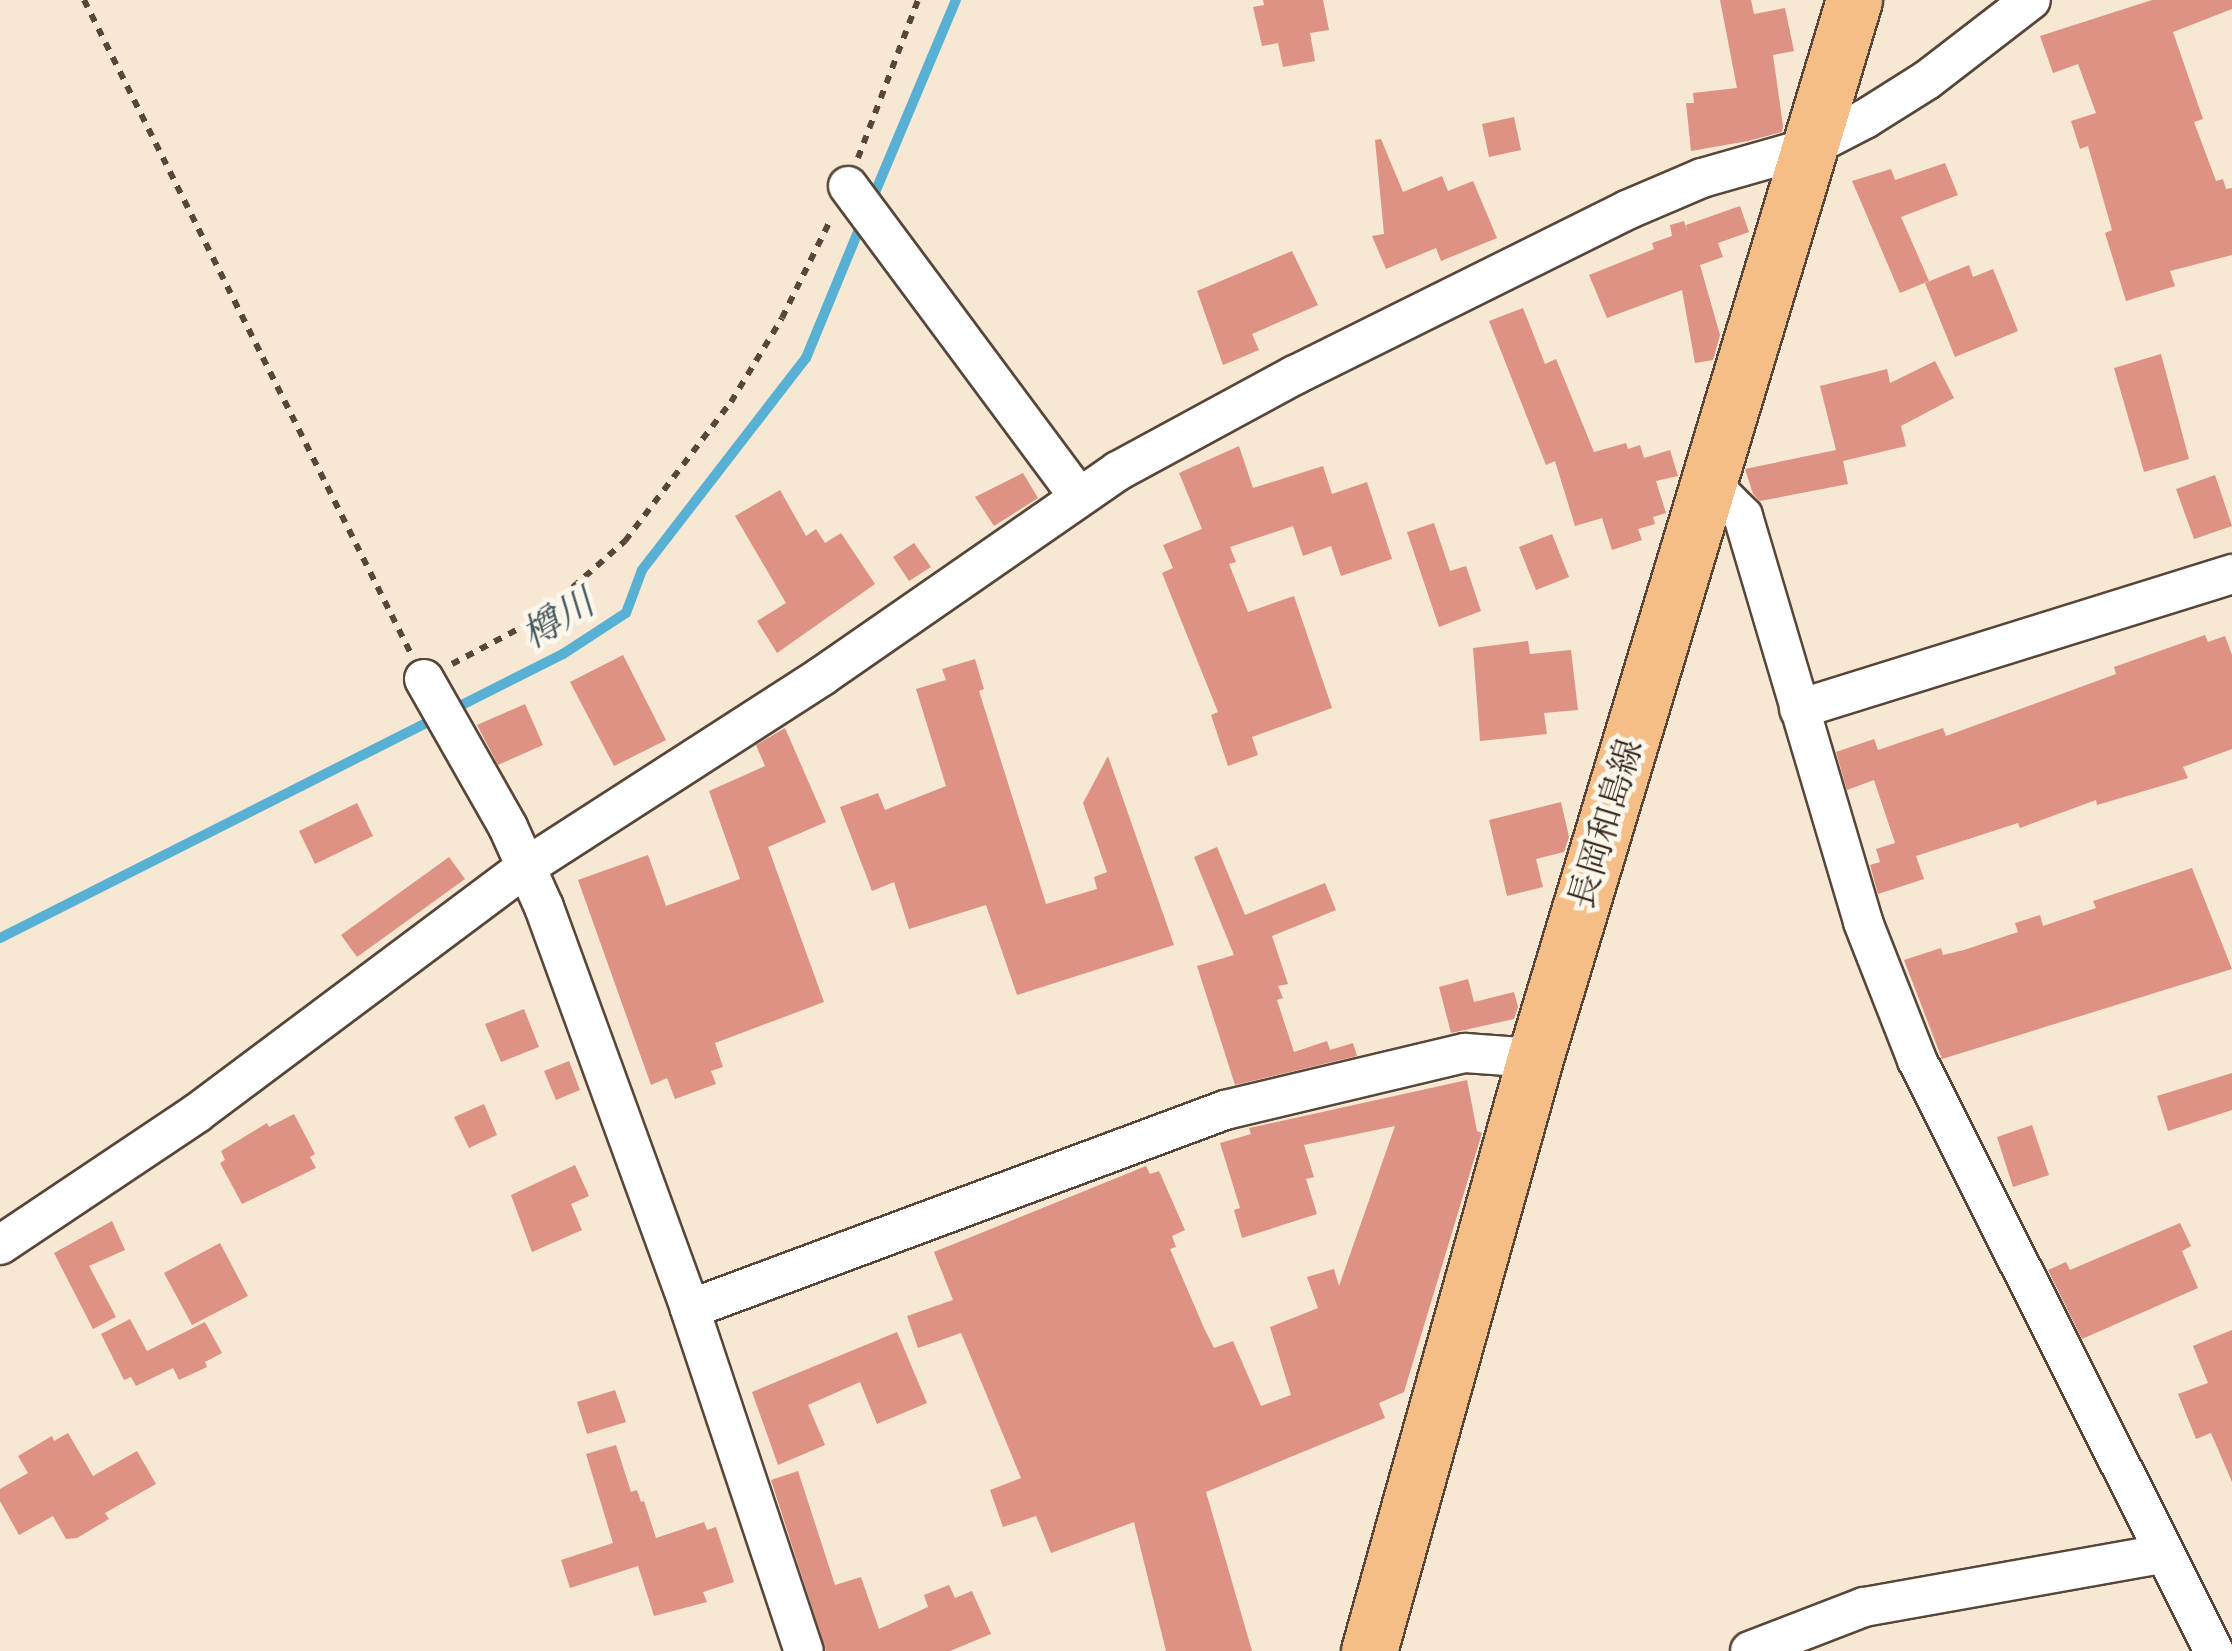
<!DOCTYPE html>
<meta charset="utf-8">
<style>
body{margin:0}
#map{position:relative;width:2232px;height:1651px;overflow:hidden;background:#f6e8d2;font-family:"IM FELL Great Primer","Noto Serif JP",serif}
div>[style]{position:absolute}
.stream>*{height:10px;margin:-5px;padding:0 5px;transform-origin:5px;border-radius:5px;background:#59b0d5}
.building>*{inset:0;background:#dd9284}
.path>*{height:6px;margin-top:-3px;transform-origin:0;background:repeating-linear-gradient(90deg,#574639 0 8px,transparent 0 16px)}
.roads{filter:drop-shadow(2px 0 #574639) drop-shadow(-2px 0 #574639) drop-shadow(0 2px #574639) drop-shadow(0 -2px #574639)}
.minor>*{height:38px;margin:-19px;padding:0 19px;transform-origin:19px;border-radius:19px;background:#fff}
.primary>*{height:55px;margin:-27.5px;padding:0 27.5px;transform-origin:27.5px;border-radius:27.5px;background:#f6be87}
span{translate:-50% -50%;white-space:nowrap;text-align:center;line-height:1.15;-webkit-text-stroke:9px #fbf7ec;paint-order:stroke}
.street-label{font-size:35px;color:#3b2a1e}
.water-label{font-size:38px;color:#46595e;font-style:italic}
</style>
<div id="map">
<div class="stream">
<div style="left:871px;top:202px;width:219px;rotate:-67.2deg"></div>
<div style="left:0;top:938px;width:631px;rotate:-26.77deg"></div>
<div style="left:563px;top:654px;width:75px;rotate:-33.1deg"></div>
<div style="left:626px;top:613px;width:46px;rotate:-69.6deg"></div>
<div style="left:642px;top:570px;width:268px;rotate:-52.3deg"></div>
<div style="left:806px;top:358px;width:147px;rotate:-67.6deg"></div>
</div>
<div class="building">
<div style="clip-path:polygon(1263px 0,1323px 0,1329px 30px,1310px 33px,1315px 61px,1283px 67px,1278px 43px,1262px 46px,1253px 7px,1264px 5px)"></div>
<div style="clip-path:polygon(1720px 0,1751px 0,1754px 14px,1785px 8px,1794px 51px,1773px 55px,1783px 126px,1782px 132px,1748px 141px,1691px 151px,1686px 103px,1694px 103px,1693px 93px,1737px 88px)"></div>
<div style="clip-path:polygon(2152px 0,2232px 0,2232px 9px,2173px 32px,2203px 119px,2194px 122px,2216px 181px,2223px 179px,2226px 189px,2232px 188px,2232px 255px,2170px 271px,2175px 286px,2126px 301px,2105px 233px,2112px 230px,2088px 146px,2080px 149px,2071px 121px,2096px 113px,2078px 64px,2053px 73px,2040px 36px)"></div>
<div style="clip-path:polygon(1514px 117px,1521px 150px,1489px 157px,1482px 124px)"></div>
<div style="clip-path:polygon(1381px 139px,1403px 192px,1442px 176px,1448px 191px,1473px 181px,1497px 238px,1441px 261px,1436px 248px,1386px 269px,1372px 236px,1384px 234px,1375px 140px)"></div>
<div style="clip-path:polygon(1945px 163px,1958px 195px,1901px 217px,1929px 281px,1900px 293px,1852px 181px,1891px 169px,1895px 180px)"></div>
<div style="clip-path:polygon(1740px 206px,1749px 232px,1718px 243px,1723px 257px,1700px 265px,1720px 335px,1713px 360px,1695px 363px,1682px 290px,1607px 318px,1589px 275px,1654px 249px,1652px 243px,1672px 236px,1670px 225px,1684px 221px,1687px 231px,1686px 225px)"></div>
<div style="clip-path:polygon(1292px 251px,1318px 305px,1252px 334px,1259px 350px,1223px 365px,1197px 291px)"></div>
<div style="clip-path:polygon(1969px 265px,1973px 277px,1993px 269px,2018px 331px,1955px 357px,1925px 283px)"></div>
<div style="clip-path:polygon(1523px 308px,1545px 364px,1556px 359px,1594px 452px,1626px 443px,1628px 449px,1640px 445px,1644px 458px,1670px 450px,1678px 476px,1656px 481px,1666px 513px,1653px 517px,1655px 524px,1638px 529px,1642px 540px,1612px 550px,1602px 518px,1575px 526px,1555px 461px,1546px 465px,1489px 321px)"></div>
<div style="clip-path:polygon(2161px 354px,2189px 459px,2144px 472px,2114px 368px)"></div>
<div style="clip-path:polygon(1935px 361px,1954px 398px,1901px 426px,1906px 446px,1843px 461px,1848px 484px,1760px 501px,1753px 494px,1745px 469px,1836px 450px,1820px 386px,1887px 369px,1890px 383px)"></div>
<div style="clip-path:polygon(1239px 446px,1253px 488px,1323px 466px,1332px 494px,1367px 482px,1392px 559px,1341px 576px,1331px 546px,1303px 556px,1293px 526px,1230px 547px,1236px 562px,1229px 564px,1248px 612px,1294px 596px,1332px 708px,1252px 737px,1258px 755px,1228px 766px,1211px 715px,1218px 712px,1162px 573px,1173px 568px,1163px 545px,1202px 529px,1179px 473px)"></div>
<div style="clip-path:polygon(1023px 473px,1038px 498px,994px 526px,975px 497px)"></div>
<div style="clip-path:polygon(2215px 475px,2232px 526px,2194px 539px,2176px 489px)"></div>
<div style="clip-path:polygon(780px 490px,806px 536px,816px 529px,825px 543px,841px 533px,875px 584px,777px 653px,757px 621px,786px 603px,735px 516px)"></div>
<div style="clip-path:polygon(1434px 523px,1450px 571px,1466px 566px,1481px 611px,1439px 627px,1407px 532px)"></div>
<div style="clip-path:polygon(1552px 534px,1569px 577px,1536px 590px,1519px 547px)"></div>
<div style="clip-path:polygon(914px 543px,931px 567px,909px 581px,893px 557px)"></div>
<div style="clip-path:polygon(2205px 635px,2208px 642px,2225px 636px,2232px 655px,2232px 749px,2183px 767px,2188px 778px,2097px 805px,2096px 800px,2020px 828px,2018px 823px,1916px 856px,1924px 879px,1878px 894px,1870px 865px,1880px 862px,1876px 849px,1895px 843px,1874px 780px,1847px 790px,1836px 752px,1874px 739px,1878px 750px,1943px 728px,1946px 736px,2116px 674px,2114px 667px)"></div>
<div style="clip-path:polygon(1528px 641px,1530px 654px,1571px 650px,1578px 710px,1544px 713px,1547px 734px,1480px 741px,1473px 648px)"></div>
<div style="clip-path:polygon(623px 655px,666px 740px,614px 766px,570px 682px)"></div>
<div style="clip-path:polygon(975px 659px,984px 689px,979px 691px,1046px 904px,1097px 889px,1094px 877px,1107px 872px,1083px 803px,1108px 756px,1174px 945px,1017px 995px,986px 905px,909px 929px,894px 882px,872px 891px,840px 807px,878px 793px,885px 810px,946px 786px,916px 689px,946px 680px,942px 669px)"></div>
<div style="clip-path:polygon(525px 704px,543px 745px,498px 765px,477px 725px)"></div>
<div style="clip-path:polygon(785px 728px,826px 822px,768px 847px,824px 1002px,715px 1043px,723px 1067px,711px 1071px,716px 1084px,675px 1099px,667px 1078px,651px 1085px,578px 880px,648px 855px,666px 906px,740px 879px,709px 791px,765px 766px,756px 745px)"></div>
<div style="clip-path:polygon(1561px 802px,1569px 837px,1564px 852px,1536px 859px,1543px 887px,1507px 896px,1489px 820px)"></div>
<div style="clip-path:polygon(357px 803px,373px 836px,315px 864px,299px 831px)"></div>
<div style="clip-path:polygon(1217px 847px,1245px 915px,1325px 883px,1336px 910px,1272px 936px,1288px 984px,1278px 986px,1283px 998px,1277px 1000px,1294px 1052px,1327px 1041px,1330px 1050px,1353px 1043px,1357px 1056px,1235px 1085px,1197px 966px,1234px 955px,1194px 857px)"></div>
<div style="clip-path:polygon(449px 857px,465px 879px,357px 957px,341px 935px)"></div>
<div style="clip-path:polygon(2192px 868px,2232px 969px,1942px 1059px,1904px 960px,1941px 948px,1943px 955px,1964px 950px,2018px 932px,2015px 923px,2040px 915px,2043px 926px,2096px 908px,2093px 901px)"></div>
<div style="clip-path:polygon(1468px 979px,1474px 1002px,1514px 992px,1518px 1007px,1514px 1019px,1451px 1033px,1439px 987px)"></div>
<div style="clip-path:polygon(524px 1009px,539px 1047px,501px 1062px,485px 1024px)"></div>
<div style="clip-path:polygon(569px 1061px,580px 1090px,556px 1100px,544px 1071px)"></div>
<div style="clip-path:polygon(2232px 1073px,2232px 1110px,2168px 1131px,2157px 1096px)"></div>
<div style="clip-path:polygon(1467px 1080px,1477px 1131px,1482px 1133px,1404px 1392px,1379px 1403px,1385px 1418px,1206px 1492px,1252px 1651px,1166px 1651px,1134px 1522px,1051px 1553px,1036px 1516px,1003px 1527px,990px 1490px,1021px 1478px,961px 1333px,918px 1348px,907px 1316px,953px 1300px,934px 1252px,1146px 1166px,1150px 1174px,1159px 1171px,1185px 1230px,1172px 1236px,1176px 1247px,1170px 1249px,1204px 1328px,1214px 1348px,1233px 1341px,1261px 1406px,1291px 1395px,1270px 1327px,1318px 1308px,1307px 1277px,1334px 1269px,1339px 1286px,1395px 1126px,1304px 1145px,1314px 1177px,1306px 1179px,1317px 1214px,1242px 1238px,1234px 1210px,1240px 1208px,1220px 1143px,1251px 1134px,1249px 1128px)"></div>
<div style="clip-path:polygon(484px 1104px,497px 1135px,469px 1148px,454px 1117px)"></div>
<div style="clip-path:polygon(294px 1114px,315px 1154px,310px 1157px,316px 1168px,242px 1204px,220px 1163px,225px 1160px,221px 1151px,267px 1123px,269px 1127px)"></div>
<div style="clip-path:polygon(2032px 1125px,2049px 1175px,2013px 1187px,1997px 1137px)"></div>
<div style="clip-path:polygon(575px 1165px,589px 1196px,571px 1204px,582px 1230px,532px 1252px,511px 1195px)"></div>
<div style="clip-path:polygon(112px 1221px,125px 1250px,89px 1266px,116px 1317px,93px 1329px,54px 1253px)"></div>
<div style="clip-path:polygon(2180px 1223px,2191px 1246px,2182px 1251px,2198px 1288px,2082px 1339px,2048px 1270px,2066px 1262px,2070px 1270px)"></div>
<div style="clip-path:polygon(220px 1243px,248px 1296px,192px 1325px,164px 1273px)"></div>
<div style="clip-path:polygon(130px 1319px,147px 1351px,205px 1322px,222px 1353px,205px 1362px,207px 1367px,179px 1380px,173px 1368px,136px 1386px,131px 1377px,124px 1380px,101px 1334px)"></div>
<div style="clip-path:polygon(2232px 1330px,2232px 1482px,2211px 1433px,2196px 1439px,2178px 1394px,2208px 1383px,2193px 1346px)"></div>
<div style="clip-path:polygon(897px 1332px,927px 1403px,877px 1424px,860px 1382px,808px 1405px,825px 1445px,778px 1465px,752px 1392px)"></div>
<div style="clip-path:polygon(615px 1390px,626px 1422px,587px 1434px,577px 1402px)"></div>
<div style="clip-path:polygon(68px 1433px,93px 1476px,137px 1451px,156px 1484px,105px 1513px,109px 1519px,77px 1538px,66px 1539px,53px 1516px,19px 1535px,0 1501px,0 1489px,28px 1473px,18px 1456px,52px 1436px,54px 1441px)"></div>
<div style="clip-path:polygon(616px 1445px,631px 1492px,637px 1490px,641px 1502px,644px 1501px,656px 1538px,704px 1522px,707px 1530px,716px 1527px,734px 1582px,703px 1592px,707px 1602px,654px 1616px,638px 1566px,570px 1588px,561px 1560px,613px 1543px,586px 1454px)"></div>
<div style="clip-path:polygon(798px 1471px,835px 1585px,861px 1577px,879px 1629px,928px 1607px,924px 1595px,949px 1585px,955px 1598px,972px 1591px,991px 1634px,950px 1651px,826px 1651px,771px 1480px)"></div>
</div>
<div class="path">
<div style="left:84px;top:0;width:729px;rotate:63.43deg"></div>
<div style="left:858px;top:158px;width:169px;rotate:-69.2deg"></div>
<div style="left:452px;top:664px;width:96px;rotate:-27.9deg"></div>
<div style="left:537px;top:619px;width:118px;rotate:-41.6deg"></div>
<div style="left:625px;top:541px;width:175px;rotate:-52.7deg"></div>
<div style="left:731px;top:402px;width:98px;rotate:-58.7deg"></div>
<div style="left:782px;top:318px;width:110px;rotate:-63.7deg"></div>
</div>
<div class="roads">
<div class="minor">
<div style="left:848px;top:186px;width:386px;rotate:53.4deg"></div>
<div style="left:1708px;top:481px;width:49px;rotate:45deg"></div>
<div style="left:1743px;top:516px;width:423px;rotate:73.5deg"></div>
<div style="left:1863px;top:922px;width:148px;rotate:68.6deg"></div>
<div style="left:1917px;top:1060px;width:661px;rotate:63.32deg"></div>
<div style="left:424px;top:679px;width:170px;rotate:60.4deg"></div>
<div style="left:508px;top:827px;width:88px;rotate:65.8deg"></div>
<div style="left:544px;top:907px;width:428px;rotate:70deg"></div>
<div style="left:690px;top:1309px;width:360px;rotate:71.6deg"></div>
<div style="left:1799px;top:709px;width:454px;rotate:-17.3deg"></div>
<div style="left:0;top:1245px;width:237px;rotate:-33.8deg"></div>
<div style="left:197px;top:1113px;width:411px;rotate:-36.8deg"></div>
<div style="left:526px;top:867px;width:352px;rotate:-32.8deg"></div>
<div style="left:822px;top:676px;width:360px;rotate:-34.7deg"></div>
<div style="left:1118px;top:471px;width:201px;rotate:-28.5deg"></div>
<div style="left:1295px;top:375px;width:371px;rotate:-26.4deg"></div>
<div style="left:1627px;top:210px;width:82px;rotate:-23.1deg"></div>
<div style="left:1702px;top:178px;width:113px;rotate:-15.9deg"></div>
<div style="left:1811px;top:147px;width:61px;rotate:-27.4deg"></div>
<div style="left:1865px;top:119px;width:73px;rotate:-32.2deg"></div>
<div style="left:1927px;top:80px;width:131px;rotate:-37.6deg"></div>
<div style="left:690px;top:1309px;width:571px;rotate:-20.4deg"></div>
<div style="left:1225px;top:1110px;width:247px;rotate:-13.4deg"></div>
<div style="left:1465px;top:1053px;width:70px;rotate:4.1deg"></div>
<div style="left:1750px;top:1651px;width:122px;rotate:-21.1deg"></div>
<div style="left:1864px;top:1607px;width:304px;rotate:-10.1deg"></div>
</div>
<div class="primary">
<div style="left:1369px;top:1651px;width:616px;rotate:-74.36deg"></div>
<div style="left:1535px;top:1058px;width:1105px;rotate:-73.22deg"></div>
</div>
</div>
<div class="street-label">
<span style="left:1606px;top:824px;rotate:-73deg">長岡和島線</span>
</div>
<div class="water-label">
<span style="left:558px;top:619px;rotate:-31deg">樽川</span>
</div>
</div>
